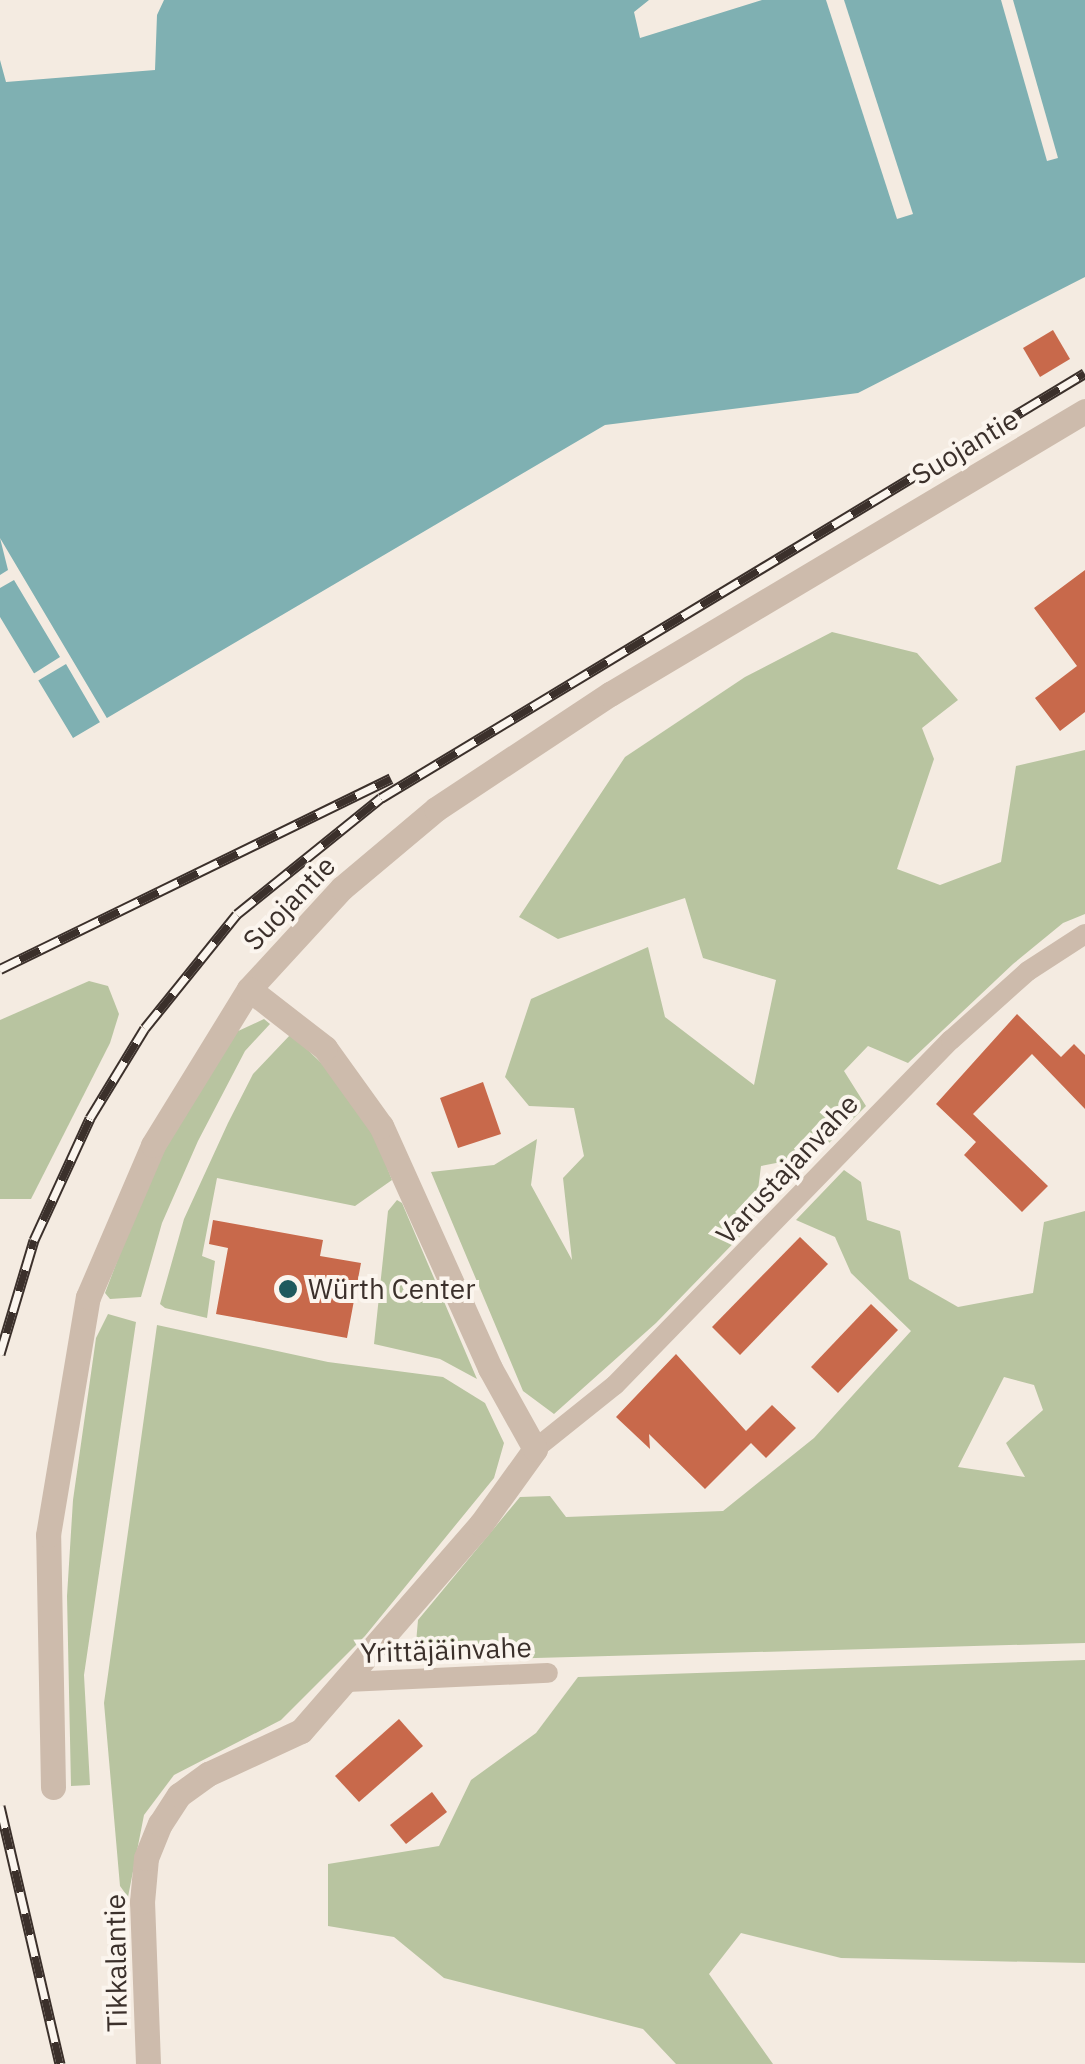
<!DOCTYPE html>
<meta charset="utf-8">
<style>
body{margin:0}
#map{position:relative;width:1085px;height:2064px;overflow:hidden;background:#f4ebe1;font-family:"IBM Plex Sans",sans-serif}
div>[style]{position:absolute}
.green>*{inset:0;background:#b8c4a0}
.water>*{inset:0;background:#7fb0b2}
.pier>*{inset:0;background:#f4ebe1}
.building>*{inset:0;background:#c8694b}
.minor>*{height:20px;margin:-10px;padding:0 10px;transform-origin:10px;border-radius:10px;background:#cdbbac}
.tertiary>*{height:25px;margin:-12.5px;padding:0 12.5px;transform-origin:12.5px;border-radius:12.5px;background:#cdbbac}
.rail>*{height:11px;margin-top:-5.5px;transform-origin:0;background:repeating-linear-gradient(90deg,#fbf5ee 0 22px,#3b302b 0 44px);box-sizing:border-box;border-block:2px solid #3b302b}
.dots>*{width:28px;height:28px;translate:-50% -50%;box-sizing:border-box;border:5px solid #fbf5ee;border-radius:50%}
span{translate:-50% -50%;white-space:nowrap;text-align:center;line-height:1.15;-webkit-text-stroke:8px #fbf5ee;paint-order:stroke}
.street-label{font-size:28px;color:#3b302b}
.poi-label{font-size:28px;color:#3b302b}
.left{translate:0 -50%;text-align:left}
</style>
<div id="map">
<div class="green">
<div style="clip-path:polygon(832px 632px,917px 653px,958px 700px,922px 728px,934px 759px,897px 869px,940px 885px,1001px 862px,1016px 766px,1085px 750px,1085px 914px,1063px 923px,1013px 964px,908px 1063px,868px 1046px,844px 1071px,866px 1106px,817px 1155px,761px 1166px,754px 1222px,656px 1323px,554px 1414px,523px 1391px,431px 1172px,494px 1165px,537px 1139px,531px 1185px,572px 1260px,563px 1178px,584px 1156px,574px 1108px,529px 1106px,505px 1077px,531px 999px,648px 947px,665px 1017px,754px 1085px,776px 980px,703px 958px,685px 898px,558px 939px,519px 917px,625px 757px,745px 677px)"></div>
<div style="clip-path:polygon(89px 981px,108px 986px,119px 1014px,110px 1043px,31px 1199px,0 1199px,0 1020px)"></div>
<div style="clip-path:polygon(264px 1019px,270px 1024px,245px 1051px,198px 1141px,162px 1223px,141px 1297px,110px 1299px,105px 1293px,151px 1172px,236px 1032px)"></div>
<div style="clip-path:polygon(291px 1034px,361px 1101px,392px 1180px,355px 1206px,217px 1178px,202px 1256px,215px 1261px,207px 1318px,165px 1308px,160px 1304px,184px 1219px,228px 1123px,253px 1074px)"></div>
<div style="clip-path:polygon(evenodd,844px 1170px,861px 1182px,867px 1220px,900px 1231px,909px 1279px,958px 1307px,1033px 1293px,1044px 1222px,1085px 1211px,1085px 1643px,430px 1661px,416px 1643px,418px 1620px,520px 1497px,550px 1496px,566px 1517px,723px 1511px,814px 1438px,911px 1331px,851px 1273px,835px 1237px,796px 1220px,844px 1170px,1004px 1377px,1034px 1385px,1043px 1410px,1006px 1443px,1025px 1477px,958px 1467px,1004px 1377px)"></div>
<div style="clip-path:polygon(397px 1200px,402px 1203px,477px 1379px,440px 1359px,374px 1344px,388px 1211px)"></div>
<div style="clip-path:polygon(108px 1314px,136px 1322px,84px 1675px,90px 1785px,71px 1786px,67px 1596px,73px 1500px,96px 1338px)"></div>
<div style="clip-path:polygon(157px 1325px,328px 1362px,443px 1377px,485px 1403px,504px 1443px,494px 1478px,365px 1636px,281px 1720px,174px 1775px,144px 1815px,128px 1897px,120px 1886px,104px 1703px)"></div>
<div style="clip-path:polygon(1085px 1660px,1085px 1963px,841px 1958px,741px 1933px,709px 1974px,773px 2064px,676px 2064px,643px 2029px,444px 1978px,394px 1937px,328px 1926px,328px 1864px,439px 1846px,471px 1780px,536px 1733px,578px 1677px)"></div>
</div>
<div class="water">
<div style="clip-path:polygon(164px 0,649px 0,634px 12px,640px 38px,762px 0,1085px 0,1085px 277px,858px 393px,605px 425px,73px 738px,0 617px,0 60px,6px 82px,155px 70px,157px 15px)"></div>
</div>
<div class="pier">
<div style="clip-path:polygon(826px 0,844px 0,913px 214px,897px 219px)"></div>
<div style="clip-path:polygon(1001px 0,1013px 0,1058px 158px,1047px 161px)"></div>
<div style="clip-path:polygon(0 538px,108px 720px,101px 724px,66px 664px,34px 683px,30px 676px,60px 657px,14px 580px,0 588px,0 575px,8px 570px)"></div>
</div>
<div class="building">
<div style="clip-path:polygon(1053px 330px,1070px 359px,1040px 377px,1023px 348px)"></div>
<div style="clip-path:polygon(1085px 570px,1085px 712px,1060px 731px,1035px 698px,1077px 666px,1034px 608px)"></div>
<div style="clip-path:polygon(1017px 1014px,1061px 1057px,1074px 1044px,1085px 1055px,1085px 1109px,1032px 1054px,973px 1114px,1048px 1186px,1022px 1212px,964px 1155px,976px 1142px,936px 1104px)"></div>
<div style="clip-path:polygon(483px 1082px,501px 1134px,458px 1148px,440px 1098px)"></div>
<div style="clip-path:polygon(213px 1220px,323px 1240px,320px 1256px,361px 1263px,347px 1338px,216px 1314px,228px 1248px,209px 1244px)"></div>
<div style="clip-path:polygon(800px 1237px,828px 1264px,740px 1355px,712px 1327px)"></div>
<div style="clip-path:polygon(871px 1304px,898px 1330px,838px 1393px,811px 1367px)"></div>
<div style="clip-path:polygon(676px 1354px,746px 1431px,772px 1405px,796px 1428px,766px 1458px,751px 1443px,705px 1489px,649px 1434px,650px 1449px,616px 1417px)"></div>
<div style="clip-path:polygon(399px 1719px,423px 1746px,359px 1802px,335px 1776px)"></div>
<div style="clip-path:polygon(432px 1792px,447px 1812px,406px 1844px,390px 1825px)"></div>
</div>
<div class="minor">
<div style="left:535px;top:1449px;width:102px;rotate:-38.7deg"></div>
<div style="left:615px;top:1385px;width:482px;rotate:-45.8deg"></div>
<div style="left:951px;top:1040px;width:103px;rotate:-41.9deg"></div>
<div style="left:1028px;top:971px;width:68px;rotate:-33deg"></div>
<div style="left:347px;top:1682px;width:201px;rotate:-2.6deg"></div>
</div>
<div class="tertiary">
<div style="left:53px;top:1787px;width:252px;rotate:-91.1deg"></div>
<div style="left:48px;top:1535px;width:241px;rotate:-80.5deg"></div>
<div style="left:88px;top:1297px;width:165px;rotate:-66.8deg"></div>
<div style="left:153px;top:1145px;width:183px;rotate:-58.4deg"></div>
<div style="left:249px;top:989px;width:137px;rotate:-47.4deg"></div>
<div style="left:342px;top:888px;width:123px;rotate:-40deg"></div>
<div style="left:436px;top:809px;width:209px;rotate:-33.5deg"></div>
<div style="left:610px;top:694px;width:553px;rotate:-30.79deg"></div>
<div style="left:148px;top:2064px;width:162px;rotate:-92.1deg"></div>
<div style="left:142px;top:1902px;width:44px;rotate:-84.8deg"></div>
<div style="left:146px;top:1858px;width:37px;rotate:-68deg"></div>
<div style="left:160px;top:1824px;width:35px;rotate:-57deg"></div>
<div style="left:179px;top:1795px;width:36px;rotate:-36deg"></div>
<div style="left:208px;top:1774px;width:102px;rotate:-24.8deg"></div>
<div style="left:301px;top:1731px;width:274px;rotate:-49deg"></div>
<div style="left:481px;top:1524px;width:92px;rotate:-54.2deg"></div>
<div style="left:535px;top:1449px;width:93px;rotate:-119.1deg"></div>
<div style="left:490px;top:1368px;width:265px;rotate:-114.2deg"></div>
<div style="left:381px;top:1126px;width:96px;rotate:-125.7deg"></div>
<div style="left:325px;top:1048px;width:96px;rotate:-142.2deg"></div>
</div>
<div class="rail">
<div style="left:0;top:969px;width:435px;rotate:-26deg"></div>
<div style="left:0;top:1354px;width:119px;rotate:-73.4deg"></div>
<div style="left:34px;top:1240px;width:134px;rotate:-65.3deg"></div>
<div style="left:90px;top:1118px;width:105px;rotate:-58.6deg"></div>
<div style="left:145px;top:1028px;width:146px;rotate:-51.1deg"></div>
<div style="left:237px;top:914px;width:185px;rotate:-38.9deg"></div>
<div style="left:381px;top:798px;width:822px;rotate:-31.12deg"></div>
<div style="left:0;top:1806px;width:265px;rotate:76.9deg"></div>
</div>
<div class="dots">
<div style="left:288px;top:1289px;background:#1f5a5e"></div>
</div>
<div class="street-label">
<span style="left:965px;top:447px;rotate:-31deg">Suojantie</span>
<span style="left:289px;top:903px;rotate:-46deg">Suojantie</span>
<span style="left:787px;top:1169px;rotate:-47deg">Varustajanvahe</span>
<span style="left:446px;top:1650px;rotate:-2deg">Yrittäjäinvahe</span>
<span style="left:116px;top:1963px;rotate:-91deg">Tikkalantie</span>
</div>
<div class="poi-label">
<span class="left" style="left:308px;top:1289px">Würth Center</span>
</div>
</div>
